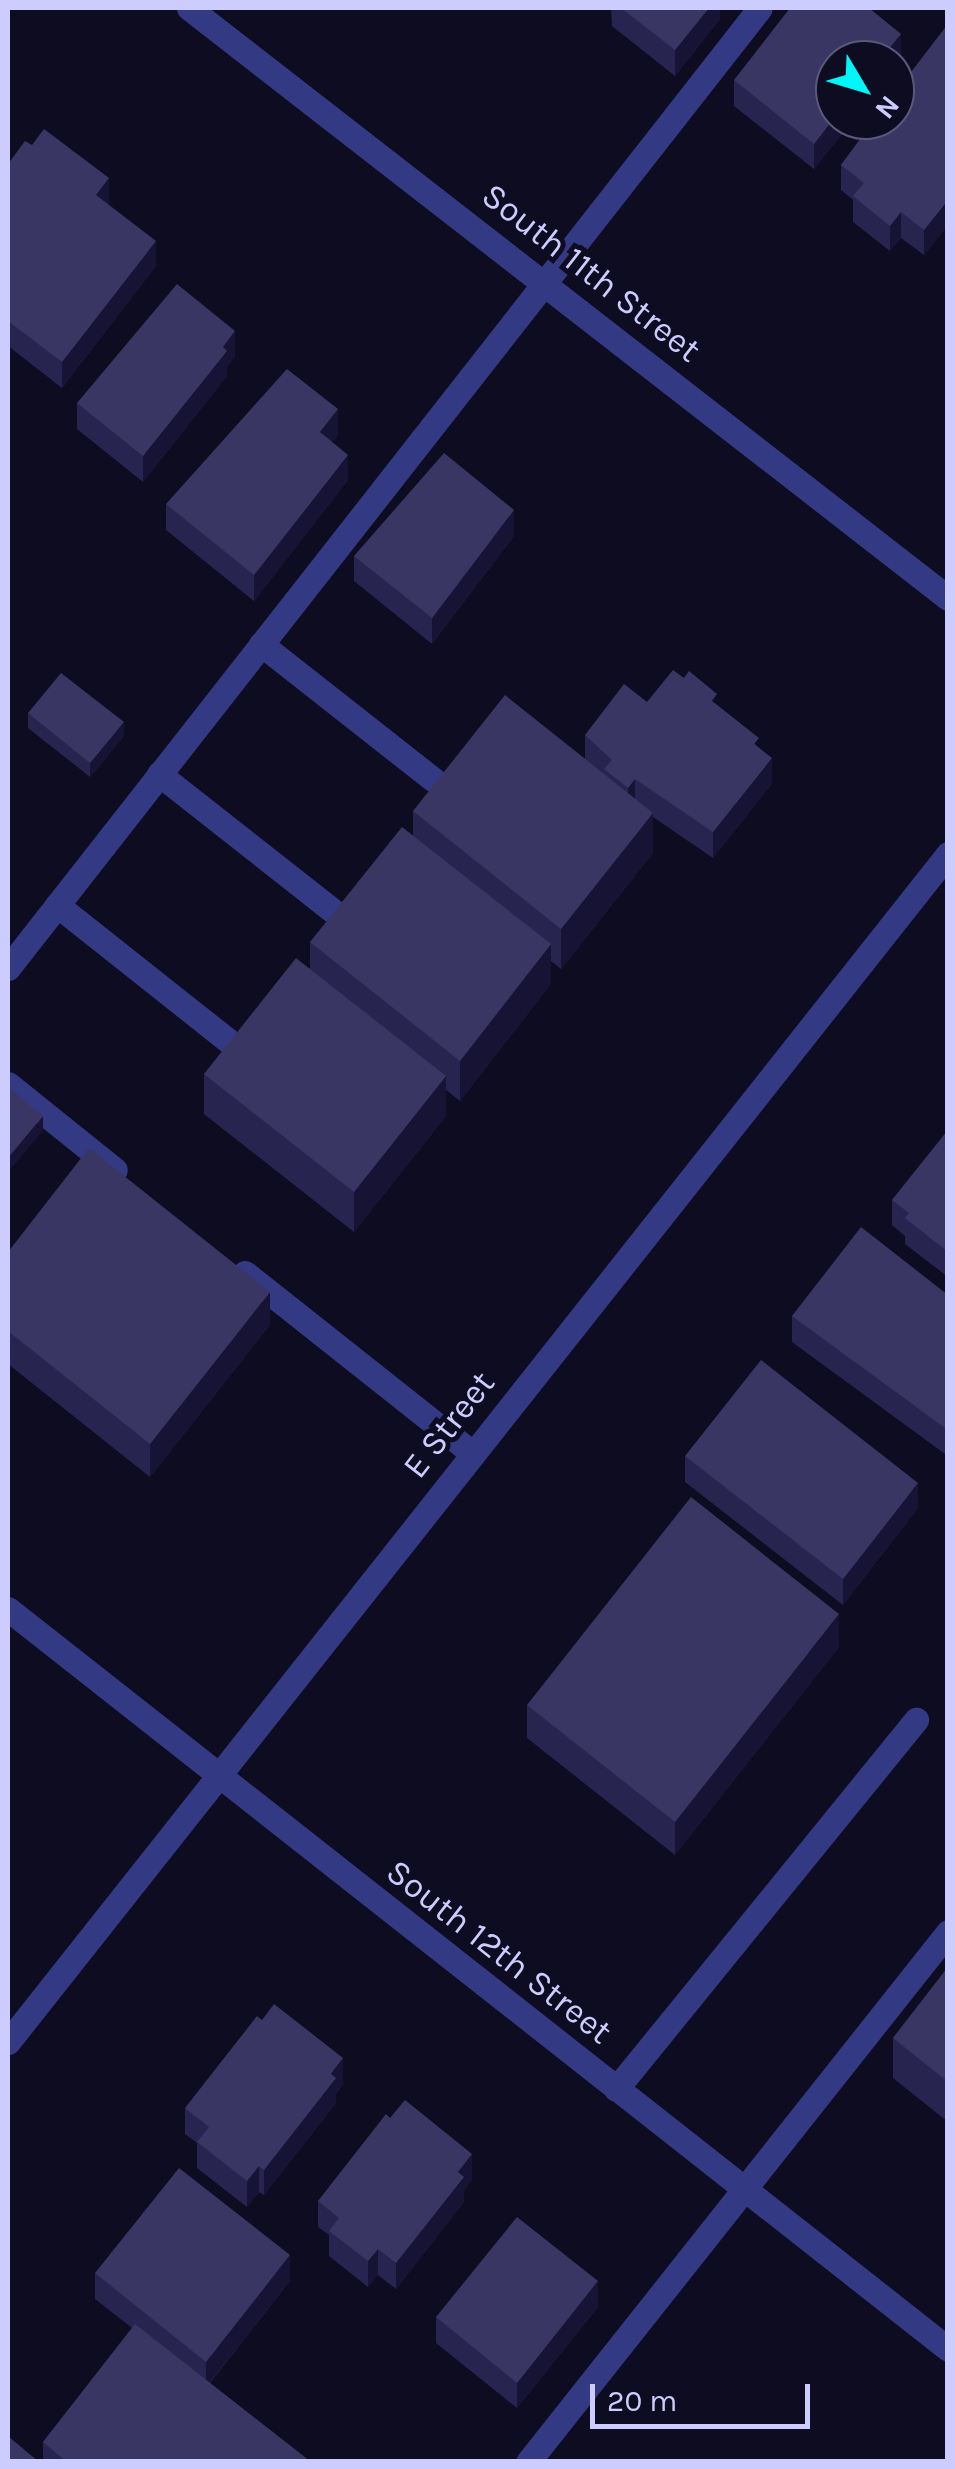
<!DOCTYPE html>
<style>
body{margin:0}
#map{position:relative;width:955px;height:2469px;overflow:hidden;background:#0d0c21;font-family:Karla,sans-serif}
div>[style]{position:absolute}
.minor>*{height:25px;margin:-12.5px;padding:0 12.5px;transform-origin:12.5px;border-radius:12.5px;background:#343983}
.wall>*{inset:0;background:#282450}
.shaded-wall>*{inset:0;background:#161335}
.building>*{inset:0;background:#3a3663}
span{translate:-50% -50%;white-space:nowrap;text-align:center;line-height:1.15;-webkit-text-stroke:10px #0d0c21;paint-order:stroke}
.street-label{font-size:35px;color:#cdccff}
.frame{position:absolute;inset:0;border:10px solid #cdccff;pointer-events:none}
.north{position:absolute;left:815px;top:40px;width:100px;height:100px;box-sizing:border-box;background:#0d0c21;border:2px solid #5a597a;border-radius:50%;rotate:128deg;font-size:28px;font-weight:700;line-height:40px;text-align:center;color:#cdccff}
.north::after{content:'';display:block;margin:auto;width:35px;height:45px;background:#00f6f7;clip-path:polygon(50% 0,100% 100%,50% 72%,0 100%)}
.scale{position:absolute;left:590px;top:2384px;width:220px;height:45px;box-sizing:border-box;border:5px solid #cdccff;border-top:0;padding-left:12px;font-size:30px;line-height:35px;white-space:nowrap;color:#cdccff;-webkit-text-stroke:8px #0d0c21;paint-order:stroke}
</style>
<div id="map">
<div class="minor">
<div style="left:189px;top:8px;width:961px;rotate:37.86deg"></div>
<div style="left:261px;top:644px;width:220px;rotate:38.2deg"></div>
<div style="left:159px;top:774px;width:221px;rotate:38.2deg"></div>
<div style="left:57px;top:905px;width:222px;rotate:38.4deg"></div>
<div style="left:8px;top:968px;width:1219px;rotate:-51.93deg"></div>
<div style="left:8px;top:1084px;width:137px;rotate:38.8deg"></div>
<div style="left:245px;top:1273px;width:290px;rotate:38.4deg"></div>
<div style="left:8px;top:1609px;width:1196px;rotate:38.21deg"></div>
<div style="left:8px;top:2042px;width:1515px;rotate:-51.65deg"></div>
<div style="left:616px;top:2089px;width:476px;rotate:-50.9deg"></div>
<div style="left:528px;top:2462px;width:676px;rotate:-51.6deg"></div>
</div>
<div class="wall">
<div style="clip-path:polygon(611px 8px,720px 8px,720px 19px,675px 76px,612px 26px)"></div>
<div style="clip-path:polygon(948px 24px,948px 225px,924px 255px,901px 238px,890px 251px,853px 222px,853px 200px,841px 190px,841px 165px)"></div>
<div style="clip-path:polygon(901px 59px,835px 120px,853px 120px,814px 169px,734px 106px,734px 80px)"></div>
<div style="clip-path:polygon(8px 164px,108px 205px,156px 266px,62px 388px,8px 346px)"></div>
<div style="clip-path:polygon(235px 357px,227px 367px,227px 376px,143px 482px,77px 429px,77px 403px)"></div>
<div style="clip-path:polygon(338px 435px,332px 442px,348px 480px,254px 601px,166px 530px,166px 504px)"></div>
<div style="clip-path:polygon(514px 536px,432px 644px,354px 581px,354px 556px)"></div>
<div style="clip-path:polygon(647px 702px,717px 705px,759px 748px,772px 784px,713px 858px,653px 817px,653px 853px,561px 969px,551px 961px,551px 984px,460px 1101px,446px 1090px,446px 1116px,354px 1232px,204px 1114px,204px 1074px,310px 968px,310px 942px,413px 835px,413px 811px,585px 759px,585px 735px)"></div>
<div style="clip-path:polygon(28px 713px,124px 736px,90px 777px,28px 728px)"></div>
<div style="clip-path:polygon(948px 1130px,948px 1277px,905px 1244px,905px 1236px,892px 1225px,892px 1200px)"></div>
<div style="clip-path:polygon(8px 1252px,270px 1325px,150px 1477px,8px 1364px)"></div>
<div style="clip-path:polygon(948px 1295px,945px 1454px,792px 1342px,792px 1316px)"></div>
<div style="clip-path:polygon(685px 1456px,918px 1508px,843px 1605px,685px 1482px)"></div>
<div style="clip-path:polygon(839px 1647px,675px 1855px,527px 1738px,527px 1705px)"></div>
<div style="clip-path:polygon(948px 1967px,948px 2122px,893px 2078px,893px 2038px)"></div>
<div style="clip-path:polygon(343px 2084px,336px 2094px,336px 2103px,264px 2195px,259px 2192px,247px 2207px,197px 2168px,197px 2143px,185px 2134px,185px 2108px)"></div>
<div style="clip-path:polygon(472px 2180px,464px 2190px,464px 2202px,396px 2289px,378px 2275px,368px 2287px,329px 2256px,329px 2235px,318px 2227px,318px 2201px)"></div>
<div style="clip-path:polygon(95px 2273px,290px 2281px,210px 2383px,311px 2462px,43px 2462px,43px 2442px,132px 2328px,95px 2299px)"></div>
<div style="clip-path:polygon(598px 2307px,517px 2408px,436px 2343px,436px 2317px)"></div>
</div>
<div class="shaded-wall">
<div style="clip-path:polygon(709px 8px,720px 8px,720px 19px,675px 76px,675px 50px)"></div>
<div style="clip-path:polygon(901px 34px,901px 59px,895px 67px,895px 60px,880px 60px)"></div>
<div style="clip-path:polygon(835px 117px,835px 120px,853px 120px,814px 169px,814px 144px)"></div>
<div style="clip-path:polygon(109px 178px,109px 204px,96px 221px,96px 195px)"></div>
<div style="clip-path:polygon(948px 200px,948px 225px,924px 255px,924px 230px)"></div>
<div style="clip-path:polygon(901px 212px,901px 238px,890px 251px,890px 226px)"></div>
<div style="clip-path:polygon(156px 241px,156px 266px,62px 388px,62px 362px)"></div>
<div style="clip-path:polygon(235px 331px,235px 357px,227px 367px,227px 376px,143px 482px,143px 456px)"></div>
<div style="clip-path:polygon(338px 409px,338px 435px,320px 458px,320px 432px)"></div>
<div style="clip-path:polygon(348px 455px,348px 480px,254px 601px,254px 575px)"></div>
<div style="clip-path:polygon(514px 510px,514px 536px,432px 644px,432px 618px)"></div>
<div style="clip-path:polygon(124px 722px,124px 736px,90px 777px,90px 763px)"></div>
<div style="clip-path:polygon(772px 758px,772px 784px,713px 858px,713px 832px)"></div>
<div style="clip-path:polygon(635px 779px,635px 805px,628px 814px,628px 788px)"></div>
<div style="clip-path:polygon(653px 813px,653px 853px,561px 969px,561px 929px)"></div>
<div style="clip-path:polygon(551px 944px,551px 984px,460px 1101px,460px 1061px)"></div>
<div style="clip-path:polygon(446px 1076px,446px 1116px,354px 1232px,354px 1192px)"></div>
<div style="clip-path:polygon(43px 1116px,43px 1131px,8px 1172px,8px 1158px)"></div>
<div style="clip-path:polygon(270px 1292px,270px 1325px,150px 1477px,150px 1444px)"></div>
<div style="clip-path:polygon(948px 1425px,948px 1451px,945px 1454px,945px 1428px)"></div>
<div style="clip-path:polygon(918px 1483px,918px 1508px,843px 1605px,843px 1579px)"></div>
<div style="clip-path:polygon(839px 1614px,839px 1647px,675px 1855px,675px 1822px)"></div>
<div style="clip-path:polygon(343px 2058px,343px 2084px,336px 2094px,336px 2103px,264px 2195px,264px 2170px)"></div>
<div style="clip-path:polygon(472px 2154px,472px 2180px,464px 2190px,464px 2202px,396px 2289px,396px 2263px,458px 2172px)"></div>
<div style="clip-path:polygon(259px 2166px,259px 2192px,247px 2207px,247px 2181px)"></div>
<div style="clip-path:polygon(378px 2249px,378px 2275px,368px 2287px,368px 2261px)"></div>
<div style="clip-path:polygon(290px 2255px,290px 2281px,206px 2387px,206px 2362px)"></div>
<div style="clip-path:polygon(598px 2281px,598px 2307px,517px 2408px,517px 2383px)"></div>
</div>
<div class="building">
<div style="clip-path:polygon(621px 8px,709px 8px,675px 50px)"></div>
<div style="clip-path:polygon(790px 8px,869px 8px,901px 34px,880px 60px,835px 60px,835px 117px,814px 144px,734px 80px)"></div>
<div style="clip-path:polygon(948px 24px,948px 200px,924px 230px,901px 212px,890px 226px,853px 196px,864px 183px,841px 165px,874px 120px,895px 120px,895px 93px)"></div>
<div style="clip-path:polygon(44px 129px,109px 178px,96px 195px,156px 241px,62px 362px,8px 321px,8px 164px,25px 141px,32px 145px)"></div>
<div style="clip-path:polygon(177px 284px,235px 331px,223px 347px,227px 351px,143px 456px,77px 403px)"></div>
<div style="clip-path:polygon(287px 369px,338px 409px,320px 432px,348px 455px,254px 575px,166px 504px)"></div>
<div style="clip-path:polygon(444px 453px,514px 510px,432px 618px,354px 556px)"></div>
<div style="clip-path:polygon(673px 670px,684px 678px,689px 671px,717px 694px,712px 701px,759px 738px,754px 744px,772px 758px,713px 832px,635px 779px,628px 788px,604px 769px,612px 760px,585px 735px,624px 684px,647px 702px)"></div>
<div style="clip-path:polygon(61px 673px,124px 722px,90px 763px,28px 713px)"></div>
<div style="clip-path:polygon(505px 695px,653px 813px,561px 929px,413px 811px)"></div>
<div style="clip-path:polygon(402px 827px,551px 944px,460px 1061px,310px 942px)"></div>
<div style="clip-path:polygon(296px 958px,446px 1076px,354px 1192px,204px 1074px)"></div>
<div style="clip-path:polygon(8px 1087px,43px 1116px,8px 1158px)"></div>
<div style="clip-path:polygon(948px 1130px,948px 1252px,905px 1218px,909px 1213px,892px 1200px)"></div>
<div style="clip-path:polygon(89px 1148px,270px 1292px,150px 1444px,8px 1331px,8px 1252px)"></div>
<div style="clip-path:polygon(861px 1227px,948px 1295px,948px 1425px,945px 1428px,792px 1316px)"></div>
<div style="clip-path:polygon(761px 1360px,918px 1483px,843px 1579px,685px 1456px)"></div>
<div style="clip-path:polygon(691px 1497px,839px 1614px,675px 1822px,527px 1705px)"></div>
<div style="clip-path:polygon(948px 1967px,948px 2082px,893px 2038px)"></div>
<div style="clip-path:polygon(274px 2004px,343px 2058px,331px 2074px,336px 2078px,264px 2170px,259px 2166px,247px 2181px,197px 2142px,209px 2127px,185px 2108px,257px 2016px,262px 2020px)"></div>
<div style="clip-path:polygon(405px 2100px,472px 2154px,458px 2172px,464px 2177px,396px 2263px,378px 2249px,368px 2261px,329px 2231px,339px 2218px,318px 2201px,386px 2114px,390px 2118px)"></div>
<div style="clip-path:polygon(179px 2168px,290px 2255px,206px 2362px,95px 2273px)"></div>
<div style="clip-path:polygon(517px 2217px,598px 2281px,517px 2383px,436px 2317px)"></div>
<div style="clip-path:polygon(135px 2324px,311px 2462px,67px 2462px,43px 2442px)"></div>
<div style="clip-path:polygon(8px 2436px,39px 2462px,8px 2462px)"></div>
</div>
<div class="street-label">
<span style="left:591px;top:273px;rotate:38deg">South 11th Street</span>
<span style="left:449px;top:1425px;rotate:-52deg">E Street</span>
<span style="left:499px;top:1952px;rotate:38deg">South 12th Street</span>
</div>
<div class="frame"></div>
<div class="north">N</div>
<div class="scale">20 m</div>
</div>
